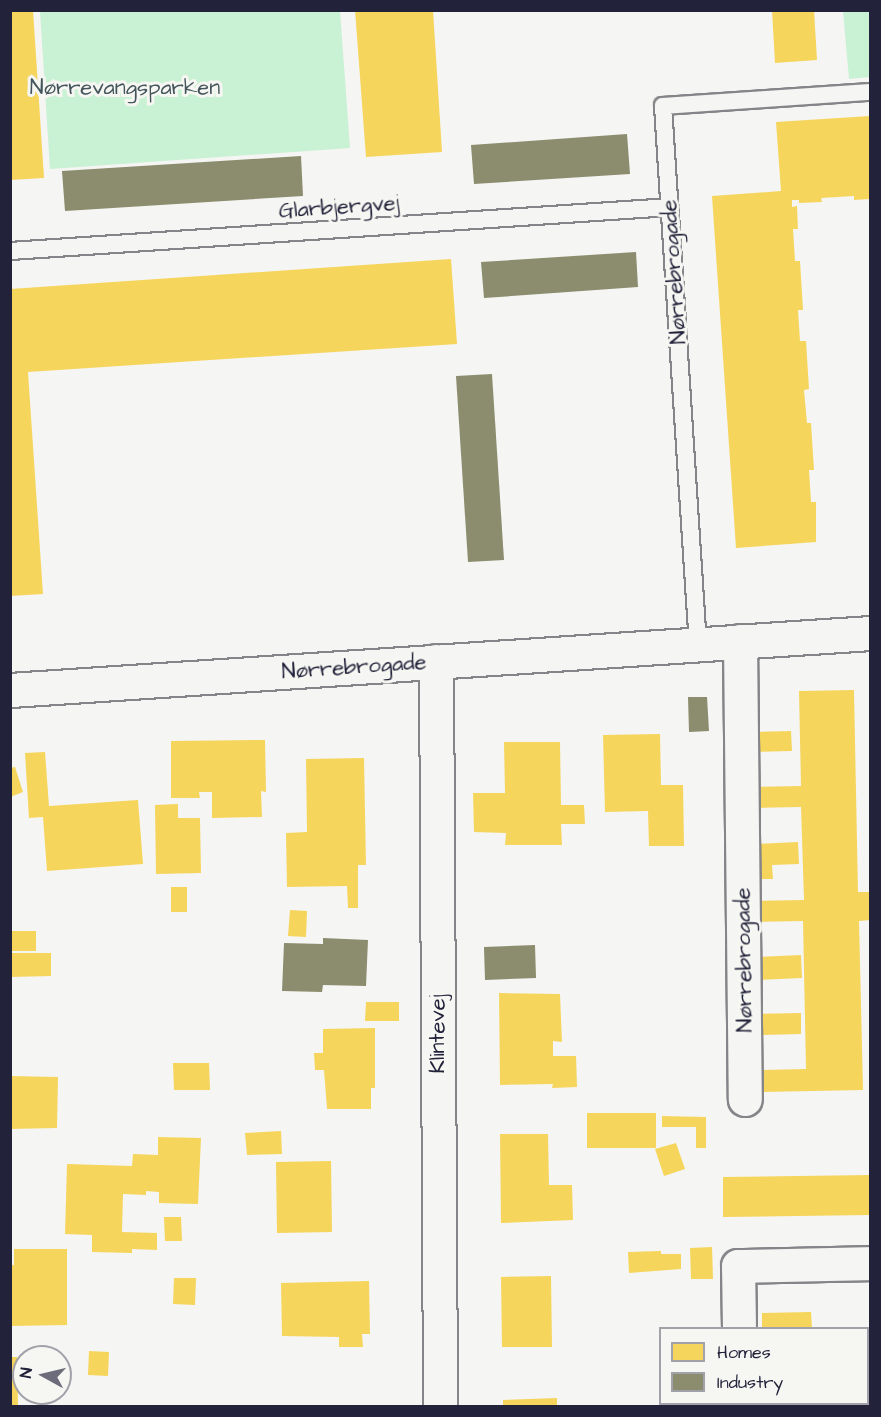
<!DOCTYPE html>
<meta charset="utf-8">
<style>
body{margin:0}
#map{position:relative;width:881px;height:1417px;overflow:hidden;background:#f5f5f3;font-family:"Architects Daughter",sans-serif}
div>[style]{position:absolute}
.green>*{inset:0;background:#c9f1d4}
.homes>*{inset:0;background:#f6d55c}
.industry>*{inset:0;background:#8c8c6e}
.roads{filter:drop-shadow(2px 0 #858589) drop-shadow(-2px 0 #858589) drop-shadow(0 2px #858589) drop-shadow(0 -2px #858589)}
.lane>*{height:16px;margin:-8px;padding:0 8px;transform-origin:8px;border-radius:8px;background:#f5f5f3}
.street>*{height:33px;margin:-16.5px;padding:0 16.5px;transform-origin:16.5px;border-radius:16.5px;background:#f5f5f3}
span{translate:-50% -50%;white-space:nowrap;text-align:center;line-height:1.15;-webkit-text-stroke:6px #f6f6f2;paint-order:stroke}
.park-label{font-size:22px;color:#43555b}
.street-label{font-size:22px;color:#22223b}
.frame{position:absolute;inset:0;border:12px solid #22223b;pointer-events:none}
.legend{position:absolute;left:659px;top:1327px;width:210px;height:78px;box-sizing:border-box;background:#f6f6f2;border:2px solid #a1a1a9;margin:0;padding:8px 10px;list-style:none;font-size:18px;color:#22223b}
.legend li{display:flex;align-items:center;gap:12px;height:30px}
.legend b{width:30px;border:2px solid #a1a1a9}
.north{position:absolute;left:12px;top:1345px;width:60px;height:60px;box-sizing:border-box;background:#f6f6f2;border:2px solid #a1a1a9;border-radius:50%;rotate:278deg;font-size:16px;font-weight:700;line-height:24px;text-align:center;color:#22223b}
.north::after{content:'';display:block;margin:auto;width:21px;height:27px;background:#6c6c7b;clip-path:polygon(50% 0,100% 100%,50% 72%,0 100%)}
</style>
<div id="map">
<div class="green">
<div style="clip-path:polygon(40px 11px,340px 11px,350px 148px,50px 169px)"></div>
<div style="clip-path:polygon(843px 11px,870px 11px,870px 77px,849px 79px)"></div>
</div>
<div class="homes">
<div style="clip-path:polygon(10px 10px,33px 10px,44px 178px,10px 180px)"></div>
<div style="clip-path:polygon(355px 10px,433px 10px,442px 152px,366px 157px)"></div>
<div style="clip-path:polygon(772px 10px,814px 10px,817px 60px,775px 63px)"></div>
<div style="clip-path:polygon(870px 116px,870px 199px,854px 200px,854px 196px,821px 198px,822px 202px,799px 203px,799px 200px,792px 200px,792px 207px,797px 206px,798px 229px,793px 229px,795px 261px,800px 261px,803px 310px,798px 310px,800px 341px,806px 341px,809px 389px,804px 390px,807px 423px,811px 423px,814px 470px,809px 470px,811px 502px,816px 502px,816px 542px,736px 548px,712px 196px,781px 191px,776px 122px)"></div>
<div style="clip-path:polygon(451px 259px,457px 344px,28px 372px,43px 594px,10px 596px,10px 289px)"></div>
<div style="clip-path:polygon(854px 690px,858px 892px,870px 892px,870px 920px,859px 921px,863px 1090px,758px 1092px,757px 1070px,806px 1069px,803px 921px,755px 922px,755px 901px,804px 900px,801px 807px,753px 808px,753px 787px,801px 786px,799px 691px)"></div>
<div style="clip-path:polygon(791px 731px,792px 751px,753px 752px,752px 732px)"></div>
<div style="clip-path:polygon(660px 734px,661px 785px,683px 785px,684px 846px,649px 846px,648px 811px,605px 812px,603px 735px)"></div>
<div style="clip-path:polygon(265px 740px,266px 792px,261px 791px,262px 817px,212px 818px,212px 792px,199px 792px,200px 798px,171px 798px,171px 741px)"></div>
<div style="clip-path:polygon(504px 742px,560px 742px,561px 805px,584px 805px,585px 824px,561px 824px,562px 845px,505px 845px,506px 833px,474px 832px,473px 793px,505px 793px)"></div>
<div style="clip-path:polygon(45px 752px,49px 806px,138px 800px,143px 864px,47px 871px,43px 817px,29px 818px,25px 753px)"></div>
<div style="clip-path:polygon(364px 758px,366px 865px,358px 865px,358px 908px,348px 908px,347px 886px,287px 887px,286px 833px,307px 832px,306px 759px)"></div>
<div style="clip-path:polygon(15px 767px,23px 792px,10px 797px,10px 768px)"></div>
<div style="clip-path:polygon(178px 804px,178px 818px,200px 818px,201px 873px,156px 874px,155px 805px)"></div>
<div style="clip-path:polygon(798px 842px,799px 864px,772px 865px,773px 879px,755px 879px,754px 844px)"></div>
<div style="clip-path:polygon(171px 887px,187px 887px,187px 912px,171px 912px)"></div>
<div style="clip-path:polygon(290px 910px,307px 911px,306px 937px,288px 936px)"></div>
<div style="clip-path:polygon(10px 931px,36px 931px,36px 951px,10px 951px)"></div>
<div style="clip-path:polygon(10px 953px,51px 953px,51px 976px,10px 977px)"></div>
<div style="clip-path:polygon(801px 955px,802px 978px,756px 980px,756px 957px)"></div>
<div style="clip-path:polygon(499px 993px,560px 994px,562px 1042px,553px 1041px,553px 1056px,576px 1056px,577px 1087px,552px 1088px,553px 1084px,500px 1085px)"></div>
<div style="clip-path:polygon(366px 1002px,399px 1002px,399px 1021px,365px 1021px)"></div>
<div style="clip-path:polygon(801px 1013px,801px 1034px,757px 1035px,756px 1014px)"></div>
<div style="clip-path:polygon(375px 1028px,375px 1088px,371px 1088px,371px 1109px,327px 1109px,324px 1070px,315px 1070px,314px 1053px,323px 1053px,323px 1029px)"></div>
<div style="clip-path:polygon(173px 1063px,209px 1063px,210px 1090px,174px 1090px)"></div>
<div style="clip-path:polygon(10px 1076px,58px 1077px,57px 1128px,10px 1129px)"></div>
<div style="clip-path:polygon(587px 1113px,656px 1113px,656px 1148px,587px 1148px)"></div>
<div style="clip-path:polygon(662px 1116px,706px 1117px,706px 1148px,696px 1148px,696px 1127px,662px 1127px)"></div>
<div style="clip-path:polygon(281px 1131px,282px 1154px,247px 1155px,245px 1133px)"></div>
<div style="clip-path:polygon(500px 1134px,548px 1134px,549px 1185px,572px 1185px,573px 1220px,501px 1223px)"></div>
<div style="clip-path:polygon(158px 1137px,201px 1138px,198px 1204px,159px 1203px,159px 1192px,146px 1191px,146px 1195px,123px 1194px,122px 1232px,157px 1233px,157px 1250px,132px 1249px,132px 1253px,92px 1252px,92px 1235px,65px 1234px,67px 1164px,132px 1166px,133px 1154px,158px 1155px)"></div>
<div style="clip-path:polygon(676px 1143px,685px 1169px,664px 1176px,655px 1149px)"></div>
<div style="clip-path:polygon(331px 1161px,332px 1232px,277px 1233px,276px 1162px)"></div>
<div style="clip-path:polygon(870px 1175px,870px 1215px,723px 1217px,723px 1177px)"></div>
<div style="clip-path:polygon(164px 1217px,181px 1217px,182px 1241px,165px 1241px)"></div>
<div style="clip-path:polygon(712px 1247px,713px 1279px,691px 1279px,690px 1248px)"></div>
<div style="clip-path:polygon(14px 1249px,67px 1249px,67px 1325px,10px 1326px,10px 1265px,14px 1265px)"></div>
<div style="clip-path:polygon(661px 1251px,661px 1254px,681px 1254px,681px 1269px,629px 1273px,628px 1252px)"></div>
<div style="clip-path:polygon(551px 1276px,552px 1347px,502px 1347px,501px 1277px)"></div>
<div style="clip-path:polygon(174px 1278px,196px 1278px,195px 1305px,173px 1304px)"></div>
<div style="clip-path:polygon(369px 1281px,370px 1334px,362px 1334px,363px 1347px,339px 1347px,339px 1337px,282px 1336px,281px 1283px)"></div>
<div style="clip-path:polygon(811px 1312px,812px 1328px,762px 1328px,762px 1313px)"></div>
<div style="clip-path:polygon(89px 1351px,109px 1352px,108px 1376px,88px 1375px)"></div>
<div style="clip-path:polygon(10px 1357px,17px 1357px,18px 1406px,10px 1406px)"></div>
<div style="clip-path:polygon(557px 1398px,557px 1406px,503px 1406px,503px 1400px)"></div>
<div style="clip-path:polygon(757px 1404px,832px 1404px,832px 1406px,757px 1406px)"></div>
</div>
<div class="industry">
<div style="clip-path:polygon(627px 134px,630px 174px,474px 184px,471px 145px)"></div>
<div style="clip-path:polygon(301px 156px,303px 196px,65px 211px,62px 171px)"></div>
<div style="clip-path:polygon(636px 252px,638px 287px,484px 298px,481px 262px)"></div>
<div style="clip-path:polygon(492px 374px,504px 560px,468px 562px,456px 376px)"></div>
<div style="clip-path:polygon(688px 697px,707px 697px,709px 731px,689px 732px)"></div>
<div style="clip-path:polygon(323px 938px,368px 940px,366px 986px,323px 985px,322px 992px,282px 991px,284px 943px,323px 944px)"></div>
<div style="clip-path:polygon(535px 945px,536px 978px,485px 980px,484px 947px)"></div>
</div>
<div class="roads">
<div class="lane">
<div style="left:10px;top:251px;width:661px;rotate:-3.81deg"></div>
<div style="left:698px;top:646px;width:541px;rotate:-93.71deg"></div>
<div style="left:663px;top:106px;width:207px;rotate:-3.9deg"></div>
</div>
<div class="street">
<div style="left:740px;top:641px;width:458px;rotate:89.4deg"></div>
<div style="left:436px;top:661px;width:745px;rotate:89.69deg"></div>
<div style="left:10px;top:690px;width:862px;rotate:-3.79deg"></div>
<div style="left:739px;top:1328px;width:62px;rotate:-90.9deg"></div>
<div style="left:738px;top:1266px;width:132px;rotate:-1.3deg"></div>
<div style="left:741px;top:1404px;width:2px;rotate:90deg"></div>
</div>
</div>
<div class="park-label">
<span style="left:125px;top:88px">Nørrevangsparken</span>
</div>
<div class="street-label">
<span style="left:339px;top:207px;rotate:-4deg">Glarbjergvej</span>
<span style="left:674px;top:272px;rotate:-94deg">Nørrebrogade</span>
<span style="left:354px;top:667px;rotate:-4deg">Nørrebrogade</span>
<span style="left:744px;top:960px;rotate:-91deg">Nørrebrogade</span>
<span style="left:438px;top:1034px;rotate:-90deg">Klintevej</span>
</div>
<div class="frame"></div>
<ul class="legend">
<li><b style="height:16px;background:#f6d55c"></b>Homes</li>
<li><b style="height:16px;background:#8c8c6e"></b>Industry</li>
</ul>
<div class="north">N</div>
</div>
